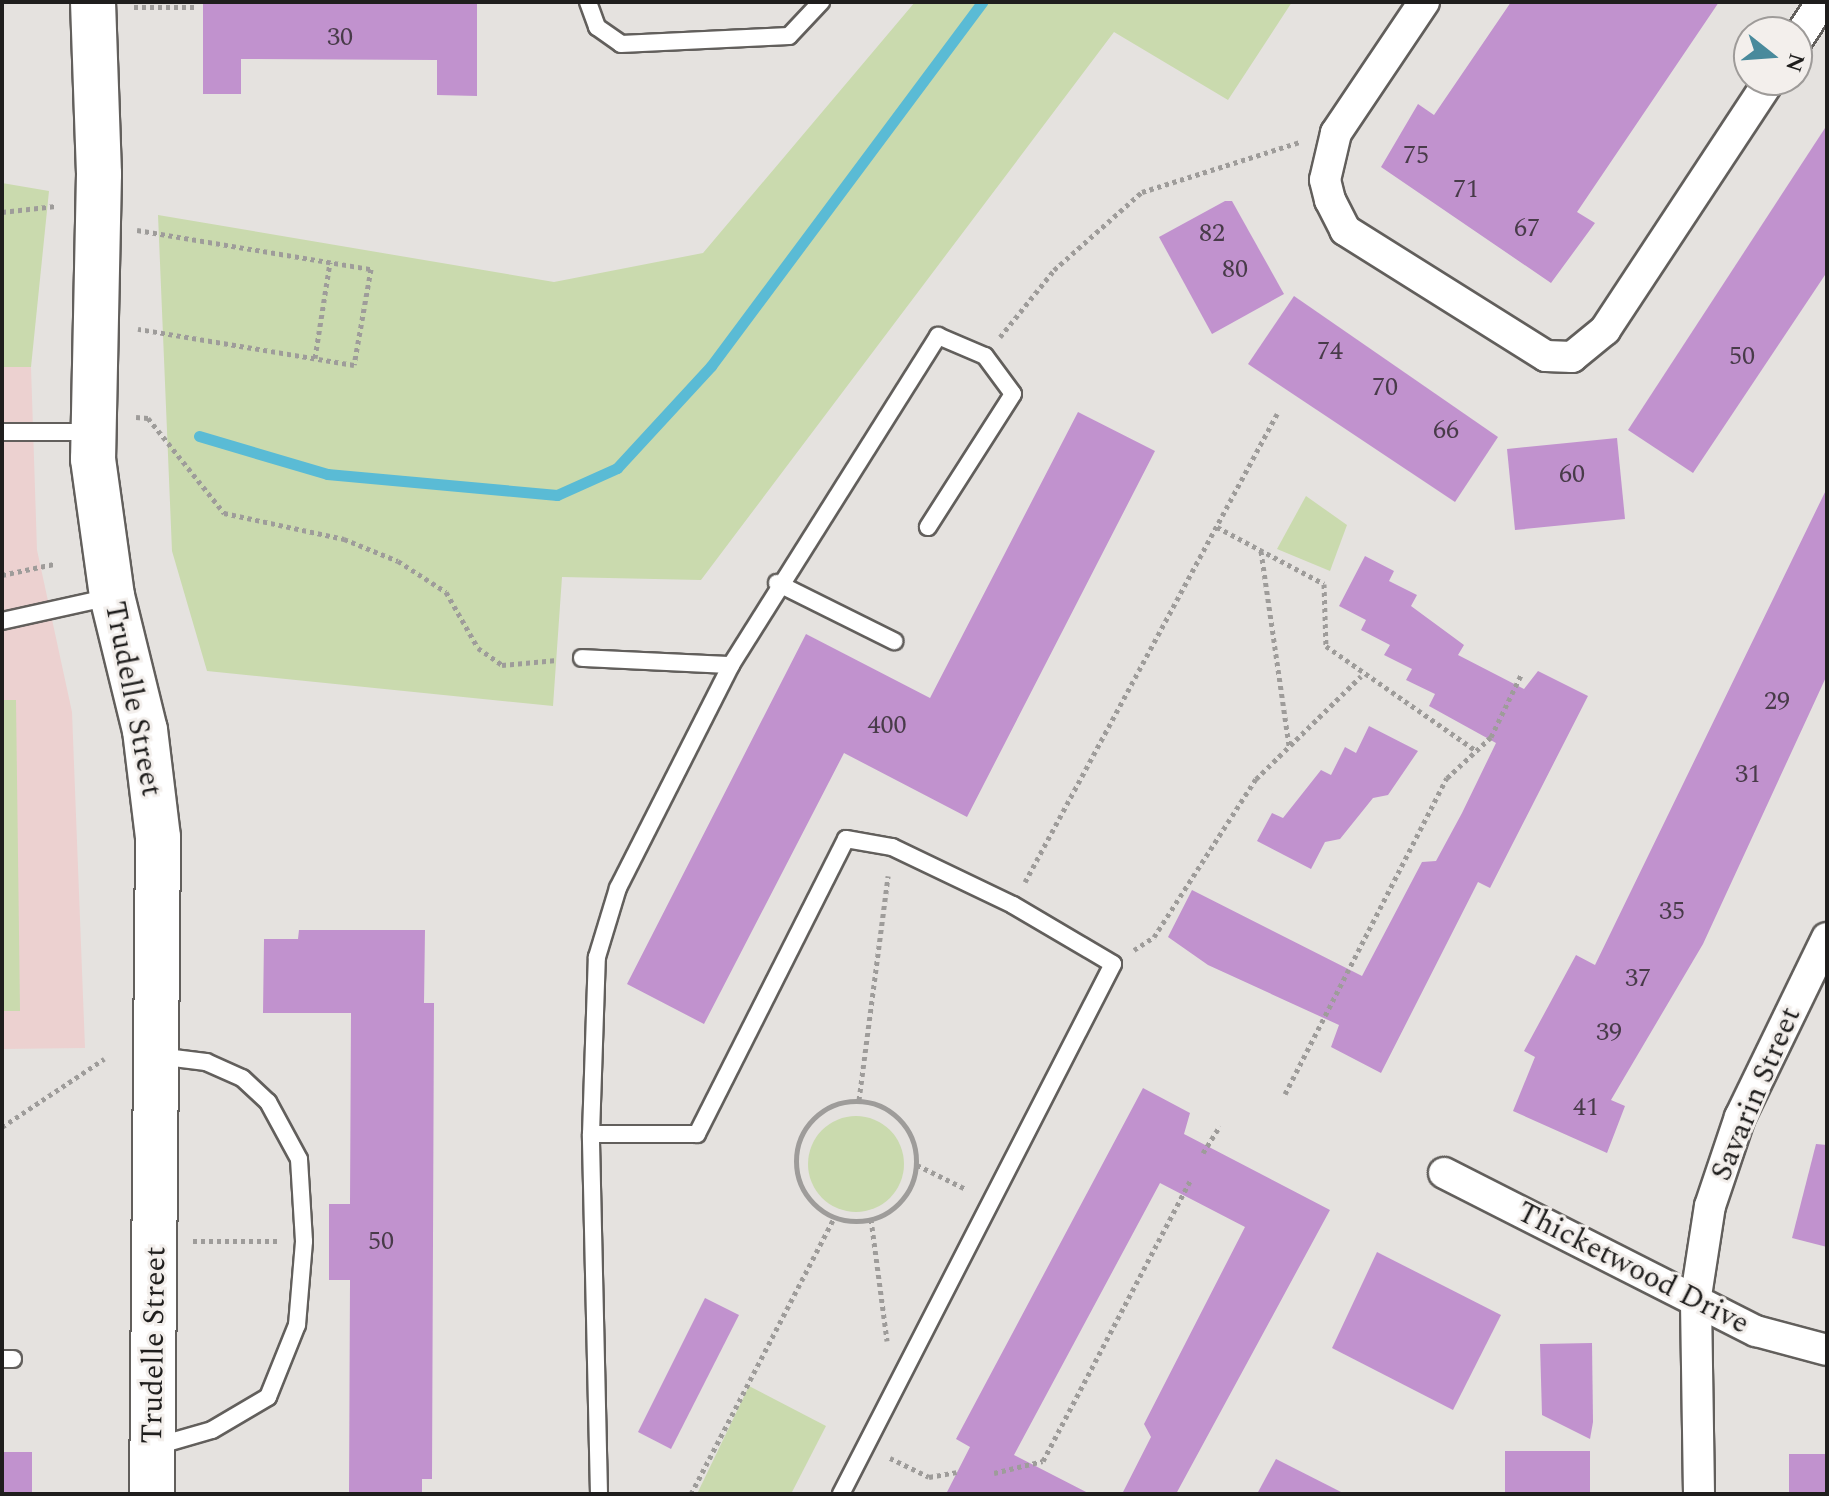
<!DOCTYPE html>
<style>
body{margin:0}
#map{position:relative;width:1829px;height:1496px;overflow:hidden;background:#e5e2df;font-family:Spectral,serif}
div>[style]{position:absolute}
.education>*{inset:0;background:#ecd1d0}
.green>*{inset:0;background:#cadaae}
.round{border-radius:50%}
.stream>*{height:11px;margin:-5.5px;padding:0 5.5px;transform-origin:5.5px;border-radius:5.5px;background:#5abbd5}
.building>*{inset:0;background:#c192ce}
.path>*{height:5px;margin-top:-2.5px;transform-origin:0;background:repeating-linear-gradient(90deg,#9e9c9a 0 4px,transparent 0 8px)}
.path>.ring{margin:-2.5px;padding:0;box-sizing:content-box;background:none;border:5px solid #9e9c9a;border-radius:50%}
.roads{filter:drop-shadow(2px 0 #625f5c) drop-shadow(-2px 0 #625f5c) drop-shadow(0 2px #625f5c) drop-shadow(0 -2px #625f5c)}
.lane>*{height:16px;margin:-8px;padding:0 8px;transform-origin:8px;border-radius:8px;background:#fff}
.street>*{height:30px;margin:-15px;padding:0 15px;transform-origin:15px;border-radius:15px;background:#fff}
.secondary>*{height:44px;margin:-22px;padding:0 22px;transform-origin:22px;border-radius:22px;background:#fff}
span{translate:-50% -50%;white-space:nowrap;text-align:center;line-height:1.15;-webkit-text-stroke:6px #f3efec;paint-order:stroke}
.number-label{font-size:26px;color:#483b49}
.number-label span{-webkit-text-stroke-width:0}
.street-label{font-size:30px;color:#1f1e1d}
.frame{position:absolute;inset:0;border:4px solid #1f1e1d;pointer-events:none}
.north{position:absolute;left:1733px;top:16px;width:80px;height:80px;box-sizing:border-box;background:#f3efec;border:2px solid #9e9b99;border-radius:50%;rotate:107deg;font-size:22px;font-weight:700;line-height:32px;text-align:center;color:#1f1e1d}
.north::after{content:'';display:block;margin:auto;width:28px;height:36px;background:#498a9c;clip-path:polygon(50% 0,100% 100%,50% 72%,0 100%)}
</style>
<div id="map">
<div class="education">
<div style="clip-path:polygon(2px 367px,31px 367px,37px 550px,72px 712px,85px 1048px,2px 1049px)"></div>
</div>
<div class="green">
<div style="clip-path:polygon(915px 2px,1292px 2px,1228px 100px,1114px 32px,701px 580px,562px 577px,553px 706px,207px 671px,172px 551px,158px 215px,554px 282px,703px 253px)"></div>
<div style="clip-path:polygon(2px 183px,49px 191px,31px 367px,2px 367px)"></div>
<div style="clip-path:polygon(1306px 496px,1347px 525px,1330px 571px,1277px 549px)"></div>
<div style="clip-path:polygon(2px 700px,16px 700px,20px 1011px,2px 1011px)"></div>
<div class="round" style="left:808px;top:1116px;width:96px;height:96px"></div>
<div style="clip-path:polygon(749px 1386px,826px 1426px,791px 1494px,697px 1494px)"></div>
</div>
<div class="stream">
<div style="left:199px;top:436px;width:134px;rotate:16.5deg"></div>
<div style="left:327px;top:474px;width:231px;rotate:5.2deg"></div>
<div style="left:557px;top:495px;width:66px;rotate:-24.2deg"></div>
<div style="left:617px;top:468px;width:139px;rotate:-47.3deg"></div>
<div style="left:711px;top:366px;width:454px;rotate:-53.3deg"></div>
</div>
<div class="building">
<div style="clip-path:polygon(203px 2px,477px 2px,477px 96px,437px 95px,437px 60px,241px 59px,241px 94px,203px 94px)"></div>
<div style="clip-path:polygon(1511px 2px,1719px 2px,1577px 212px,1595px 223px,1551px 283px,1381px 167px,1418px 104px,1434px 115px)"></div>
<div style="clip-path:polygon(1827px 125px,1827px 272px,1693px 473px,1628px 430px)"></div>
<div style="clip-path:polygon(1225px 201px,1232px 201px,1284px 294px,1212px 334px,1159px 237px)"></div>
<div style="clip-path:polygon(1294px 296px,1498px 437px,1455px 502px,1248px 364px)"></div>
<div style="clip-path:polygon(1078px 412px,1155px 451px,967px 817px,844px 753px,704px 1024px,627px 984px,806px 634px,930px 698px)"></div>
<div style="clip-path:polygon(1617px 438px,1625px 519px,1515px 530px,1507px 449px)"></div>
<div style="clip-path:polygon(1827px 488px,1827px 675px,1703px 944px,1611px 1100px,1625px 1106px,1607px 1153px,1513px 1111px,1535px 1057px,1524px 1051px,1576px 955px,1595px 965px)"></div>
<div style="clip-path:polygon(1365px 556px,1394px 571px,1389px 581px,1417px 595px,1411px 606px,1464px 645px,1458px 655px,1524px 689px,1538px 671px,1588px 696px,1490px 888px,1478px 882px,1381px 1073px,1331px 1047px,1339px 1025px,1208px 965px,1168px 937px,1192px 890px,1362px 976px,1422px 862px,1436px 861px,1462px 813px,1496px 743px,1429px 706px,1435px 694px,1406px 680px,1412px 669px,1384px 655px,1390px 645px,1361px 630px,1366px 620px,1339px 606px)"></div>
<div style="clip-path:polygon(1369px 726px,1418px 751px,1388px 795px,1373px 798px,1340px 839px,1325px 842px,1311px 869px,1257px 841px,1272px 813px,1283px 818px,1321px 770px,1331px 775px,1345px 747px,1356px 753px)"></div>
<div style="clip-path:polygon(299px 930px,425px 930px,424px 1003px,434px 1003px,432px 1479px,422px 1479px,422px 1494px,349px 1494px,350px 1280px,329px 1280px,329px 1204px,350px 1204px,351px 1013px,263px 1013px,264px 939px,298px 939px)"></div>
<div style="clip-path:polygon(1143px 1088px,1190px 1113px,1184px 1134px,1330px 1210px,1176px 1494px,1122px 1494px,1151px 1437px,1144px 1424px,1245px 1227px,1160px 1183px,1014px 1455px,1090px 1494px,946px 1494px,970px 1447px,956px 1439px)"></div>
<div style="clip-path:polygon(1816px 1144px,1827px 1145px,1827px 1247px,1792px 1238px)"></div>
<div style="clip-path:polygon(1377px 1252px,1501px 1315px,1453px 1410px,1332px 1348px)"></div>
<div style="clip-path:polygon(705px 1298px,739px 1315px,671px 1449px,638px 1432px)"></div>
<div style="clip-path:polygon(1592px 1343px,1593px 1422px,1590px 1439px,1542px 1415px,1540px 1344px)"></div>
<div style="clip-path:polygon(1505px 1451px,1590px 1451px,1590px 1494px,1505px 1494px)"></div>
<div style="clip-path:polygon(2px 1452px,32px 1452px,32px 1494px,2px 1494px)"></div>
<div style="clip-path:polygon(1789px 1454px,1827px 1454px,1827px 1494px,1789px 1494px)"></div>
<div style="clip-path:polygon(1276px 1459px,1345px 1494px,1257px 1494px)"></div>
</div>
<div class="path">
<div style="left:134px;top:7px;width:62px"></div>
<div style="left:2px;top:212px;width:54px;rotate:-6.3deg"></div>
<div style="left:137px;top:230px;width:237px;rotate:9.5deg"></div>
<div style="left:371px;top:269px;width:97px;rotate:100deg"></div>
<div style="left:354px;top:365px;width:219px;rotate:-170.5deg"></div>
<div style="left:1000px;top:337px;width:86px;rotate:-51.1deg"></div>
<div style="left:1054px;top:270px;width:118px;rotate:-41.6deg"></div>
<div style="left:1142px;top:192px;width:166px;rotate:-17.6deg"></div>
<div style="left:315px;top:358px;width:97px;rotate:-81.1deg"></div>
<div style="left:136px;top:417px;width:12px;rotate:5deg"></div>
<div style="left:148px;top:418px;width:122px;rotate:51.3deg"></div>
<div style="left:224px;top:513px;width:123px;rotate:12.2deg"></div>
<div style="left:344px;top:539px;width:58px;rotate:22.2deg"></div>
<div style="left:398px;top:561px;width:57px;rotate:32.9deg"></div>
<div style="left:446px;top:592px;width:64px;rotate:60.3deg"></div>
<div style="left:478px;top:648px;width:29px;rotate:35deg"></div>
<div style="left:502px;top:665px;width:55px;rotate:-5.2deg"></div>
<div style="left:1217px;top:527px;width:121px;rotate:28deg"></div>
<div style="left:1324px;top:584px;width:62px;rotate:88.2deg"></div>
<div style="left:1326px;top:646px;width:182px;rotate:34.9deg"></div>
<div style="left:1261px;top:551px;width:197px;rotate:81.8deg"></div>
<div style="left:2px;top:575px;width:53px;rotate:-11.9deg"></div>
<div style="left:1025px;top:882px;width:532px;rotate:-61.7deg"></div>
<div style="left:1134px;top:950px;width:24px;rotate:-33deg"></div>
<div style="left:1154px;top:937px;width:188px;rotate:-57.2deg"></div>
<div style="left:1256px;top:779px;width:147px;rotate:-44.4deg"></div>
<div style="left:1285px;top:1094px;width:355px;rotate:-62.9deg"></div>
<div style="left:1447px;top:778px;width:60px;rotate:-43deg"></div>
<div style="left:1491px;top:737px;width:71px;rotate:-64.2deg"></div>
<div style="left:859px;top:1100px;width:226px;rotate:-82.6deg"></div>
<div class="ring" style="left:796px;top:1101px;width:115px;height:115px"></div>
<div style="left:2px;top:1127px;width:123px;rotate:-33.7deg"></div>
<div style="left:1203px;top:1153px;width:32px;rotate:-58deg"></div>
<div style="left:917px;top:1165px;width:55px;rotate:26.1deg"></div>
<div style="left:871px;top:1219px;width:123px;rotate:82.5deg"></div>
<div style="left:193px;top:1241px;width:86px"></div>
<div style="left:890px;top:1458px;width:43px;rotate:26deg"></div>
<div style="left:929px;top:1477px;width:28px;rotate:-10deg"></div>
<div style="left:994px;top:1473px;width:50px;rotate:-13.8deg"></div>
<div style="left:1043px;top:1461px;width:316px;rotate:-62.3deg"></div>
<div style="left:691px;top:1494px;width:311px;rotate:-62.6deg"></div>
</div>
<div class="roads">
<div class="lane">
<div style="left:588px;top:2px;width:27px;rotate:70deg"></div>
<div style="left:597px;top:27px;width:29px;rotate:35deg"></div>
<div style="left:621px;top:44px;width:168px;rotate:-2.7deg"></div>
<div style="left:789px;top:36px;width:47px;rotate:-46.7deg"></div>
<div style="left:2px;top:432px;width:89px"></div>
<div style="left:777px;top:583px;width:131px;rotate:26.4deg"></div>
<div style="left:2px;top:621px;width:111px;rotate:-12.5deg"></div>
<div style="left:582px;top:658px;width:149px;rotate:2.7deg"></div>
<div style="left:591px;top:1134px;width:106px"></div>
<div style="left:697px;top:1134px;width:330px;rotate:-63.2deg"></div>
<div style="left:846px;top:839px;width:47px;rotate:9.9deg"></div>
<div style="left:892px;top:847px;width:134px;rotate:25.6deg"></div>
<div style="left:1013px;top:905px;width:116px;rotate:30.5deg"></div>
<div style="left:1113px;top:964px;width:596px;rotate:117.17deg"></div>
<div style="left:2px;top:1359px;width:11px"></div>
<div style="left:153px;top:1447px;width:61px;rotate:-16.1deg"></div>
<div style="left:212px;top:1430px;width:65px;rotate:-30.5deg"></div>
<div style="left:268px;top:1397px;width:78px;rotate:-68.1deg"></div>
<div style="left:297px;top:1325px;width:84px;rotate:-85.2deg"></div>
<div style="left:304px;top:1241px;width:82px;rotate:-93.5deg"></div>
<div style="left:299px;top:1159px;width:65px;rotate:-118.5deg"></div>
<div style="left:268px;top:1102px;width:35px;rotate:-137deg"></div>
<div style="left:242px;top:1078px;width:39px;rotate:-156deg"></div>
<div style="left:206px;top:1062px;width:49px;rotate:-173deg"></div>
<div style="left:599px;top:1494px;width:360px;rotate:-91.3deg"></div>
<div style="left:591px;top:1134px;width:177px;rotate:-88.1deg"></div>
<div style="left:597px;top:957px;width:72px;rotate:-73.1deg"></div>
<div style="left:618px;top:888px;width:250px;rotate:-63.1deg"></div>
<div style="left:731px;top:665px;width:389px;rotate:-57.8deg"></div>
<div style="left:938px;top:336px;width:51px;rotate:23.1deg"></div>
<div style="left:985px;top:356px;width:47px;rotate:53.6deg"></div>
<div style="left:1013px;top:394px;width:158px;rotate:122.6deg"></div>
</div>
<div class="street">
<div style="left:1424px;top:2px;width:158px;rotate:123.9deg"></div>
<div style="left:1336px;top:133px;width:48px;rotate:103.2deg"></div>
<div style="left:1325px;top:180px;width:21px;rotate:76deg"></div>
<div style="left:1330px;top:200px;width:34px;rotate:63deg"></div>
<div style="left:1345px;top:230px;width:237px;rotate:32.1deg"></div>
<div style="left:1546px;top:356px;width:26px;rotate:2deg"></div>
<div style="left:1572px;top:357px;width:43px;rotate:-39.3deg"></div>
<div style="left:1605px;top:330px;width:300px;rotate:-56.6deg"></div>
<div style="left:1797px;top:40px;width:45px;rotate:-56.7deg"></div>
<div style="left:1444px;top:1173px;width:350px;rotate:26.9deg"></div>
<div style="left:1756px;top:1331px;width:73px;rotate:15deg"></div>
<div style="left:1699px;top:1494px;width:198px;rotate:-90.9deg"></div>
<div style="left:1696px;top:1296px;width:91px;rotate:-81.2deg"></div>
<div style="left:1710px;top:1206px;width:94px;rotate:-71.4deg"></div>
<div style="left:1740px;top:1117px;width:199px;rotate:-64.1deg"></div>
</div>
<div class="secondary">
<div style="left:93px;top:2px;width:172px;rotate:88deg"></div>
<div style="left:99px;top:174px;width:285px;rotate:91.2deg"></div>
<div style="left:93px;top:459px;width:138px;rotate:82.1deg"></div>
<div style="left:112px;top:596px;width:138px;rotate:76.2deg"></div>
<div style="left:145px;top:730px;width:108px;rotate:83.1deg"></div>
<div style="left:158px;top:837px;width:657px;rotate:90.52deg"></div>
</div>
</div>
<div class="number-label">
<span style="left:340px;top:38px">30</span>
<span style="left:1416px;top:156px">75</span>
<span style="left:1466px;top:190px">71</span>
<span style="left:1527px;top:229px">67</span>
<span style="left:1212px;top:234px">82</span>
<span style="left:1235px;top:270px">80</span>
<span style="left:1330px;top:352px">74</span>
<span style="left:1742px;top:357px">50</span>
<span style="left:1385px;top:388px">70</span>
<span style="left:1446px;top:431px">66</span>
<span style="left:1572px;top:475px">60</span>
<span style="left:1777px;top:702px">29</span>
<span style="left:887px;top:726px">400</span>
<span style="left:1748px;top:775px">31</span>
<span style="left:1672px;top:912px">35</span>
<span style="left:1638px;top:979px">37</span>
<span style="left:1609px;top:1033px">39</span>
<span style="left:1586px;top:1108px">41</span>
<span style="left:381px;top:1242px">50</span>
</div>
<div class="street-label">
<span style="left:133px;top:699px;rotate:79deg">Trudelle Street</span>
<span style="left:1756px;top:1094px;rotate:-67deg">Savarin Street</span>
<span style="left:1633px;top:1268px;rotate:27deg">Thicketwood Drive</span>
<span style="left:154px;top:1345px;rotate:-89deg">Trudelle Street</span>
</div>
<div class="frame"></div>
<div class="north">N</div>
</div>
